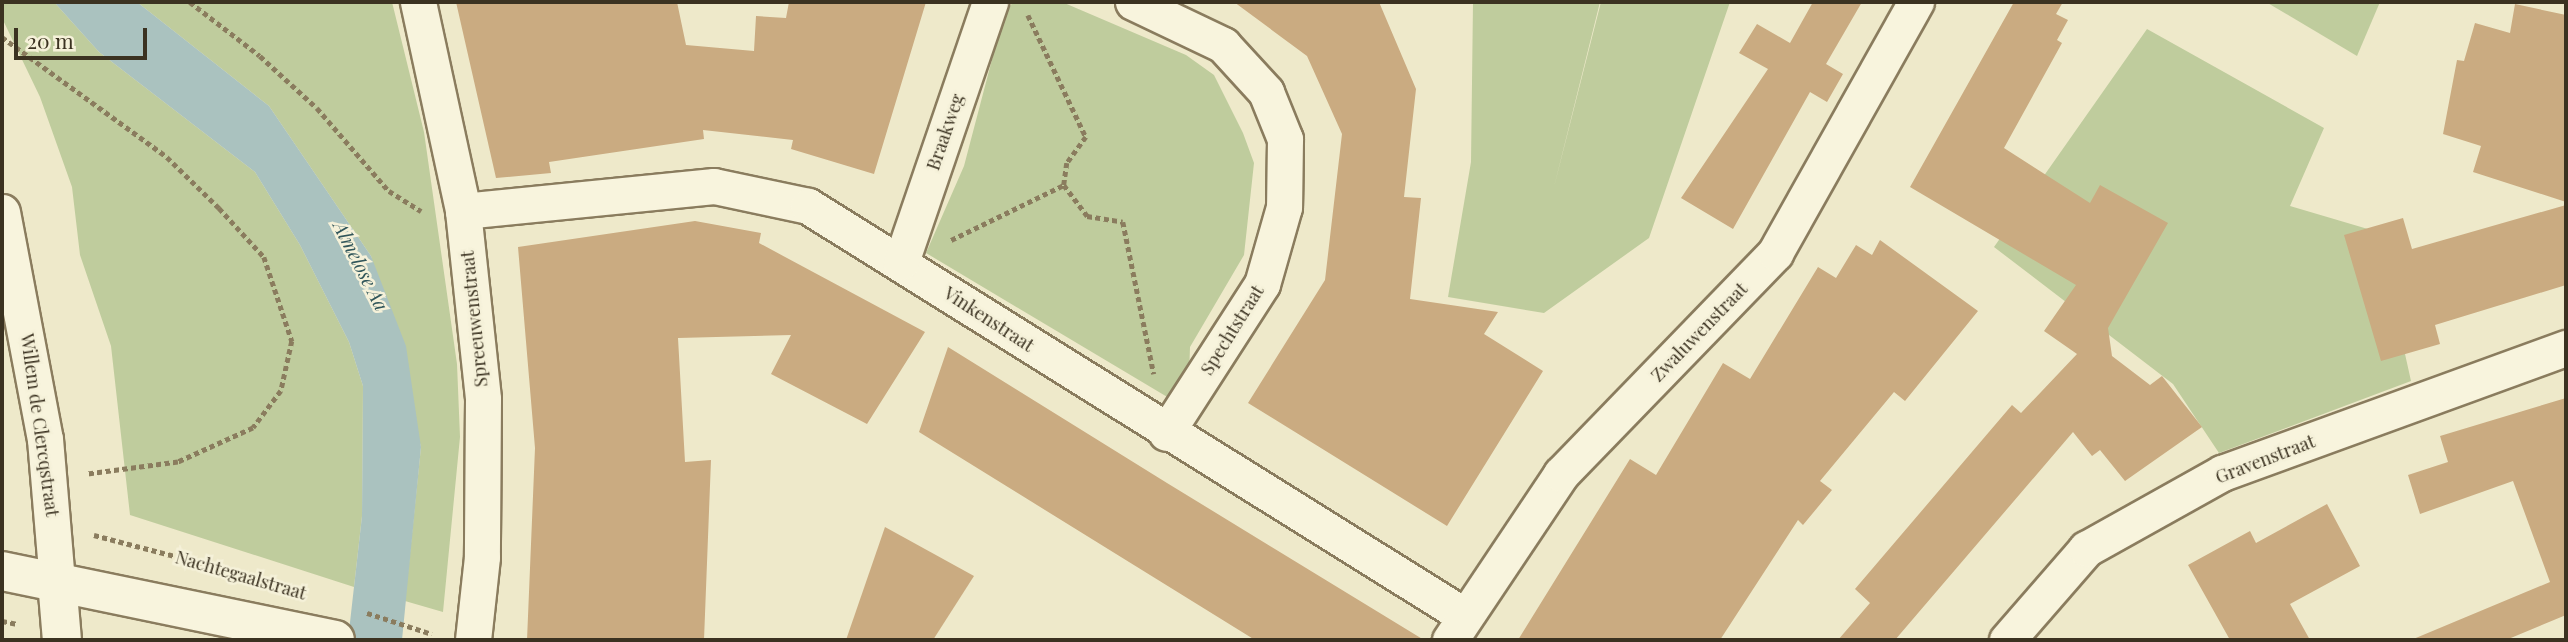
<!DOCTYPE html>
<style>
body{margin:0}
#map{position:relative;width:2568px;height:642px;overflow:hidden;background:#eee9ca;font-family:"Playfair Display",serif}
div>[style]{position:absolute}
.green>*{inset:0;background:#bfcc9d}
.water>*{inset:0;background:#aac2bf}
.building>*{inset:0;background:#caab81}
.path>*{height:4.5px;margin-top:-2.25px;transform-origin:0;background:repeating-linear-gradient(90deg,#8a7c5e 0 5px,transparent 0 8.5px)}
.roads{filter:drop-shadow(2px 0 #8a7c5e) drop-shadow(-2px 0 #8a7c5e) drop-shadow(0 2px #8a7c5e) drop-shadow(0 -2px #8a7c5e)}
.street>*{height:35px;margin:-17.5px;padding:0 17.5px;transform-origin:17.5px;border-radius:17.5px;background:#f8f4dd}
.secondary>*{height:38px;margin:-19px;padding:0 19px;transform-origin:19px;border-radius:19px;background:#f8f4dd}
span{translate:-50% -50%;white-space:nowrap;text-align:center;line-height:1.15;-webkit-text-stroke:5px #f5f1d9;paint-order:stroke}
.street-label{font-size:18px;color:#3b3221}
.water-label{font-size:19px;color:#31565a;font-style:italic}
.frame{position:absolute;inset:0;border:4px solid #3b3221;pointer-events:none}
.scale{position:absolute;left:14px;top:28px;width:133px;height:32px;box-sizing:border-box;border:4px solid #3b3221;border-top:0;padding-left:9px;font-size:21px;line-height:24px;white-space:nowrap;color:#3b3221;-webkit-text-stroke:5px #f5f1d9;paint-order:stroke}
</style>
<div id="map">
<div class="green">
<div style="clip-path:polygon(2px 2px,54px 2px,99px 52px,255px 172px,300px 245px,349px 342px,363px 386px,362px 516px,354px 587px,130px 515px,111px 346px,80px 255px,72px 187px,40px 97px,2px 18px)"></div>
<div style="clip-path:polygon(137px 2px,392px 2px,424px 132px,457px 364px,460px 437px,443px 612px,405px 601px,421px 447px,371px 256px,269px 106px)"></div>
<div style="clip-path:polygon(1014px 2px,1062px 2px,1186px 55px,1214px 75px,1243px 133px,1254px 163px,1244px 255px,1190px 347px,1189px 376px,1169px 398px,926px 253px,964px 166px,1005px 10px)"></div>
<div style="clip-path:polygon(1473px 2px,1600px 2px,1554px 187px,1601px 2px,1730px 2px,1649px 238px,1544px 313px,1448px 297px,1471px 162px)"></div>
<div style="clip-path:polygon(2266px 2px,2380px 2px,2357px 56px)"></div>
<div style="clip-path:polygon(2147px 29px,2324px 128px,2290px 206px,2378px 232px,2411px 381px,2219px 453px,2173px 384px,1994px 247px)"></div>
</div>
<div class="water">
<div style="clip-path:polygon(54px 2px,137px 2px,269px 106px,371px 256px,406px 346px,421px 447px,402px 640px,348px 640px,362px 516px,363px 386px,349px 342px,300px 245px,255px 172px,99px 52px)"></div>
</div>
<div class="building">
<div style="clip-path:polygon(456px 2px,677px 2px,686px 45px,754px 51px,756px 16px,786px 18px,789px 2px,926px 2px,874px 174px,791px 149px,793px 140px,703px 130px,704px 139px,549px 162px,551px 173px,496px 178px)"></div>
<div style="clip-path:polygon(1234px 2px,1379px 2px,1416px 89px,1404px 197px,1421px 198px,1410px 299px,1498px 312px,1484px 334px,1543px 371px,1447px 526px,1248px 403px,1325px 280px,1342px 134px,1307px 56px)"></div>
<div style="clip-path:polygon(1813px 2px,1862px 2px,1826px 64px,1843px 74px,1827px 102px,1810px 92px,1733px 229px,1681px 198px,1768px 69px,1739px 53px,1757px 24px,1790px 43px)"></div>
<div style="clip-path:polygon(2014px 2px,2063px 2px,2056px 14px,2068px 20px,2057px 40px,2062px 43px,2004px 148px,2090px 203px,2100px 185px,2168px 223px,2108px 328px,2112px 356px,2150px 385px,2162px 376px,2202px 427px,2125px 481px,2100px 450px,2092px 456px,2073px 432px,1895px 640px,1838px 640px,1870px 603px,1855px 589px,2012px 405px,2021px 413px,2077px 354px,2044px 331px,2076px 285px,1910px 187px)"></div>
<div style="clip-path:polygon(2515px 4px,2566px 15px,2566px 202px,2473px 172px,2481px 146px,2443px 134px,2457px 60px,2464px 61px,2475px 23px,2510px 33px)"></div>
<div style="clip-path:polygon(2566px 205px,2566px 285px,2435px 325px,2440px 344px,2381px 361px,2344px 235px,2403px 218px,2412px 249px)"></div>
<div style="clip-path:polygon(695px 221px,761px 233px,759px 243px,925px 332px,867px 424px,771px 374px,791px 335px,678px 338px,685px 462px,711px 460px,704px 640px,527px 640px,535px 448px,518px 247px)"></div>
<div style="clip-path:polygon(1880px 240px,1978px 311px,1905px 401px,1894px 392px,1820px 481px,1832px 490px,1803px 525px,1798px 520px,1720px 640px,1518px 640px,1630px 459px,1656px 475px,1723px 363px,1750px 379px,1818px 267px,1836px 278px,1856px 245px,1872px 255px)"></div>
<div style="clip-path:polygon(948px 347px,1167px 483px,1424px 640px,1255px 640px,919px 432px)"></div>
<div style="clip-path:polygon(2566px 398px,2566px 615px,2506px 640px,2411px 640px,2550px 582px,2513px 481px,2420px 514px,2408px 475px,2448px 462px,2440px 436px)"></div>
<div style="clip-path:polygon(2327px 504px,2360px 566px,2290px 604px,2310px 640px,2230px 640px,2188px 565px,2250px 531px,2256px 543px)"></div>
<div style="clip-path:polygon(885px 527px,974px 576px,933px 640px,846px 640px)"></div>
</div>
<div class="path">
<div style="left:190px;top:2px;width:88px;rotate:37.6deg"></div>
<div style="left:260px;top:56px;width:77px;rotate:42.4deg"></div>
<div style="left:317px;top:108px;width:110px;rotate:49.1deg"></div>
<div style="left:389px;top:191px;width:38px;rotate:32deg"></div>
<div style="left:1028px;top:15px;width:135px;rotate:64.6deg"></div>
<div style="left:1086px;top:137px;width:32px;rotate:126deg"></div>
<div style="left:1067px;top:163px;width:22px;rotate:98deg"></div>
<div style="left:1064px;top:185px;width:39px;rotate:53deg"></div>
<div style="left:1087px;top:216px;width:36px;rotate:9deg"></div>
<div style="left:1123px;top:222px;width:155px;rotate:78.5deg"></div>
<div style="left:2px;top:37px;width:204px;rotate:36deg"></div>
<div style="left:167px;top:157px;width:73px;rotate:44.4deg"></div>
<div style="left:219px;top:208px;width:67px;rotate:47.4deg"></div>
<div style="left:264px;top:257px;width:89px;rotate:71.6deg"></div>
<div style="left:292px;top:341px;width:51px;rotate:102.4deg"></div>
<div style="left:281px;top:391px;width:46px;rotate:127.1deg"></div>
<div style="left:253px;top:428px;width:82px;rotate:155.6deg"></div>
<div style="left:178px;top:462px;width:91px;rotate:172.4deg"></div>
<div style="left:951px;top:240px;width:126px;rotate:-26deg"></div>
<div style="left:94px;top:535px;width:171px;rotate:14.6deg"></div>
<div style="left:367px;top:613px;width:68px;rotate:17.9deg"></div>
<div style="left:2px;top:621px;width:16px;rotate:11deg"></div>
</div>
<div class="roads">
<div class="street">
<div style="left:418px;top:2px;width:214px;rotate:77.8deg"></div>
<div style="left:463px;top:211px;width:189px;rotate:83.9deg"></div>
<div style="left:483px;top:399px;width:158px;rotate:90.4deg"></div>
<div style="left:482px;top:557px;width:83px;rotate:96.2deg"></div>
<div style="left:1133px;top:2px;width:100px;rotate:25.5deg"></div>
<div style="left:1223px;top:45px;width:64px;rotate:47.5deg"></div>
<div style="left:1266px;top:92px;width:51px;rotate:68deg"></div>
<div style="left:1285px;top:139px;width:68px;rotate:90.8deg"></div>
<div style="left:1284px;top:207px;width:80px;rotate:105.9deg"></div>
<div style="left:1262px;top:284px;width:177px;rotate:122.8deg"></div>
<div style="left:463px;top:211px;width:252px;rotate:-5.7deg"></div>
<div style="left:714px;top:186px;width:96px;rotate:12deg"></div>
<div style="left:808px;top:206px;width:774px;rotate:31.97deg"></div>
<div style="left:2px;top:212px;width:231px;rotate:79.3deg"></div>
<div style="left:45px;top:439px;width:143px;rotate:85.2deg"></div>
<div style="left:901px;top:262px;width:275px;rotate:-71.1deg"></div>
<div style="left:1450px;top:640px;width:200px;rotate:-56.2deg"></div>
<div style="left:1561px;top:474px;width:308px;rotate:-45.9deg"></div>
<div style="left:1775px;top:253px;width:288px;rotate:-60.7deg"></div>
<div style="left:2007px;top:640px;width:121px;rotate:-49deg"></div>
<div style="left:2086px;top:549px;width:156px;rotate:-29.2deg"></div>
<div style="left:2222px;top:473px;width:366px;rotate:-20deg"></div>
</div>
<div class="secondary">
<div style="left:2px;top:571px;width:340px;rotate:11.7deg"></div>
<div style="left:57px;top:581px;width:59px;rotate:85.2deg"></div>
</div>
</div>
<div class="street-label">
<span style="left:945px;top:132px;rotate:-71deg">Braakweg</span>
<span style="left:474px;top:319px;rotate:-96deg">Spreeuwenstraat</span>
<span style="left:989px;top:319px;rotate:33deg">Vinkenstraat</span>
<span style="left:1232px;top:330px;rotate:-58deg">Spechtstraat</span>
<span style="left:1699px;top:332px;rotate:-46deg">Zwaluwenstraat</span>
<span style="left:40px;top:425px;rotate:82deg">Willem de Clercqstraat</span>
<span style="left:2265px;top:459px;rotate:-21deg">Gravenstraat</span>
<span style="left:241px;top:575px;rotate:16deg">Nachtegaalstraat</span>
</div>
<div class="water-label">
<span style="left:361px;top:266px;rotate:63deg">Almelose Aa</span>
</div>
<div class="frame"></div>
<div class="scale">20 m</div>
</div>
